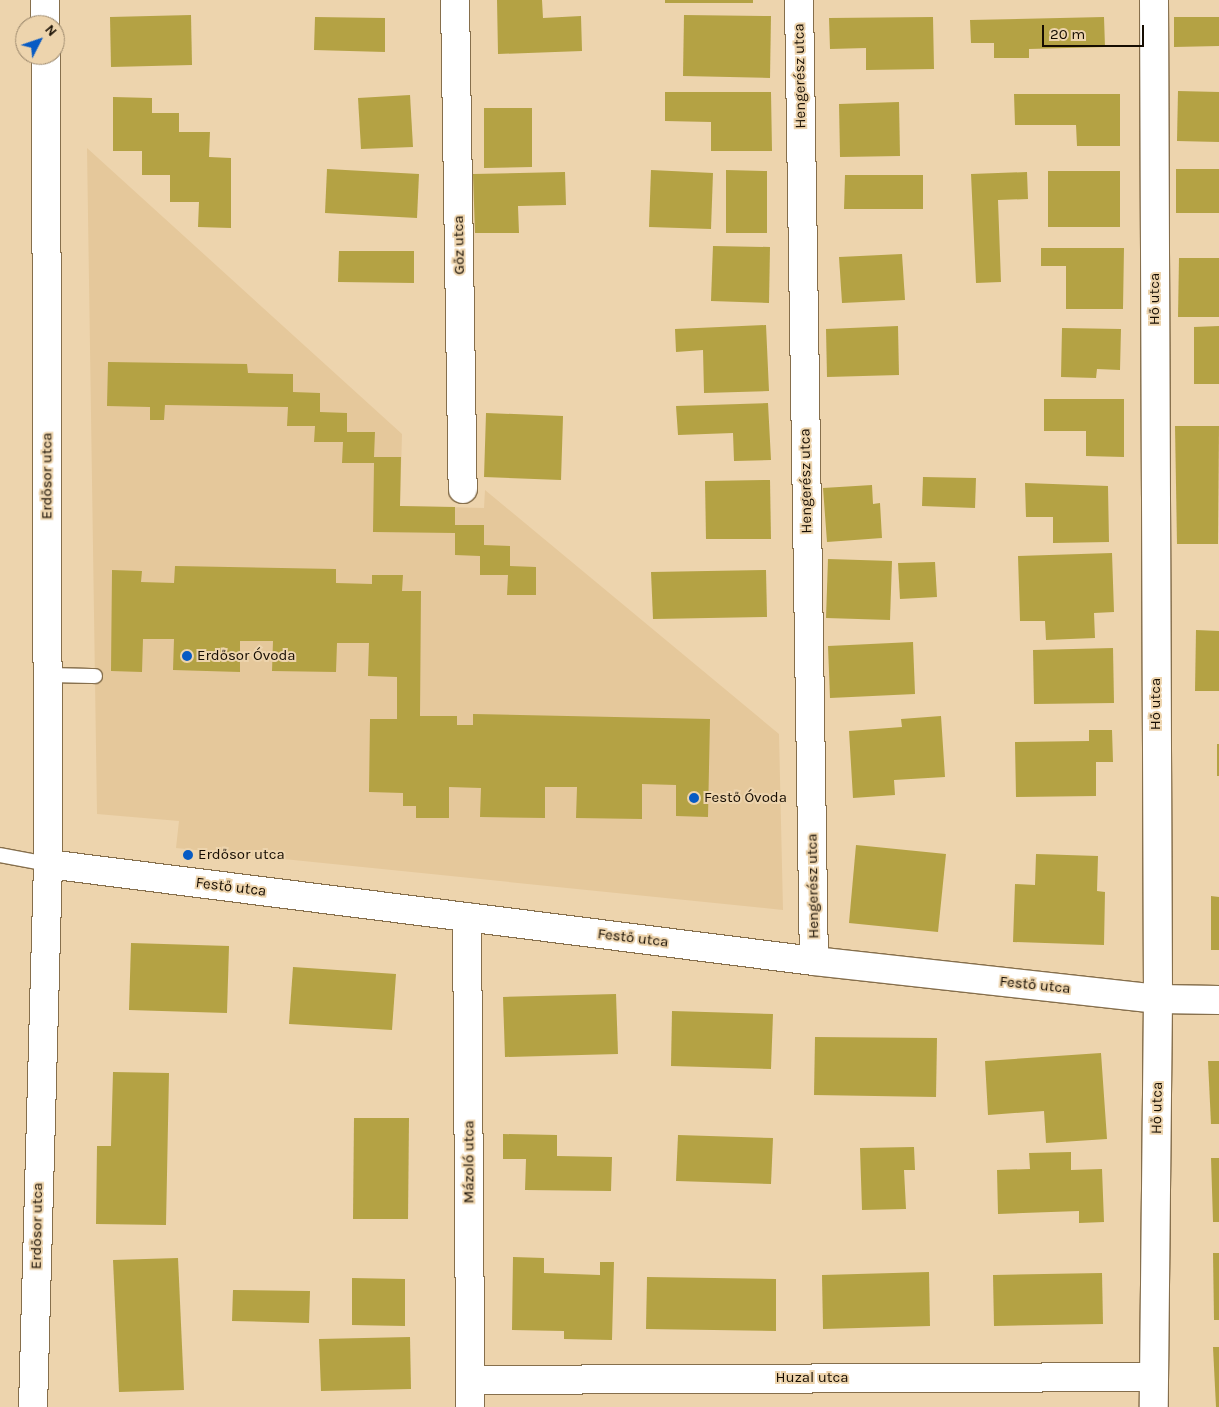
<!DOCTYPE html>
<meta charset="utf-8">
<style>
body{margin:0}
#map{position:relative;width:1219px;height:1407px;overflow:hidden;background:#edd4ad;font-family:Karla,sans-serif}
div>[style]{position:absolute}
.built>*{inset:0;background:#e5c89b}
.building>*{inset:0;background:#b4a244}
.roads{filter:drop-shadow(1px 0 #866f4c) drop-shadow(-1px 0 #866f4c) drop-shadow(0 1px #866f4c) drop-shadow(0 -1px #866f4c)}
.lane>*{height:14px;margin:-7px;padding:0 7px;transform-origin:7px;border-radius:7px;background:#fff}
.street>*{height:28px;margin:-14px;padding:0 14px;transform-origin:14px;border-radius:14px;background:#fff}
.secondary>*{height:28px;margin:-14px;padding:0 14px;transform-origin:14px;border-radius:14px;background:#fff}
.dots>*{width:14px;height:14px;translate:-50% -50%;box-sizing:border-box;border:2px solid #edd4ad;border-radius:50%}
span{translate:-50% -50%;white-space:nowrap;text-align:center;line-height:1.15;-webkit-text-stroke:4px #edd4ad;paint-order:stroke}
.street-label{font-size:15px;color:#160d02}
.poi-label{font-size:15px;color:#160d02}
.left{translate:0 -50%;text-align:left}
.north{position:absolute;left:15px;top:15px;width:50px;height:50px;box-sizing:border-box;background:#edd4ad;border:1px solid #978469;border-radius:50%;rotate:49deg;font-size:14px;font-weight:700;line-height:20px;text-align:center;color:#160d02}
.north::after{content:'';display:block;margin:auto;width:18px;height:22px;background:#075bc4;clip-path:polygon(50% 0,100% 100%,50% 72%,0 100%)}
.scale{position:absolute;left:1042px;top:25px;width:102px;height:22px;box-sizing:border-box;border:2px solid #160d02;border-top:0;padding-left:6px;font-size:15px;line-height:18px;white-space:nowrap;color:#160d02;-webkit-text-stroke:4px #edd4ad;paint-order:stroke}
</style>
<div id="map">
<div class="built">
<div style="clip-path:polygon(87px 148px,402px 434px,400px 506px,484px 508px,485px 490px,779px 734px,783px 910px,176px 848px,179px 821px,97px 814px)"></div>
</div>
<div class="building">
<div style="clip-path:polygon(497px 0,542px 0,543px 18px,581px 16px,582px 51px,498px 54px)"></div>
<div style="clip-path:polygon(665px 0,753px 0,753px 3px,665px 3px)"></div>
<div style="clip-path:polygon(191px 15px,192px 65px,111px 67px,110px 17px)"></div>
<div style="clip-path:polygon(684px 15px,771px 16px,770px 78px,683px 76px)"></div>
<div style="clip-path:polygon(315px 17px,385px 18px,385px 52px,314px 50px)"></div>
<div style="clip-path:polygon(933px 17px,934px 69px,866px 70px,866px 48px,830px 49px,829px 18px)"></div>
<div style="clip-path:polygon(1104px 17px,1105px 47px,1029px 49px,1029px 58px,994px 58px,994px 43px,971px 43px,970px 20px)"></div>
<div style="clip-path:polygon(1174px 17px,1219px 17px,1219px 46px,1174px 47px)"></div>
<div style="clip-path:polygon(1178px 91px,1219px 92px,1219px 142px,1177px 141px)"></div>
<div style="clip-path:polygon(665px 92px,771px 92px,772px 151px,711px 151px,711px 122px,665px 121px)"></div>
<div style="clip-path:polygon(1014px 94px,1120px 94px,1120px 146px,1077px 146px,1076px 125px,1015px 125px)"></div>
<div style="clip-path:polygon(410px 95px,413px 147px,361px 149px,358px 98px)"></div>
<div style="clip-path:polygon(113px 97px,152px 98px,152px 113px,179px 113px,179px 132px,210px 132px,209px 157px,231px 158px,231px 228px,198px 227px,199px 202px,170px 202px,170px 175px,142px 175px,142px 151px,113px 151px)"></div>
<div style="clip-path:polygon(899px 102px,900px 156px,840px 157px,839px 104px)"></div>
<div style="clip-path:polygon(484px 108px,532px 108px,532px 167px,484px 168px)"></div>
<div style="clip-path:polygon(327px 169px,419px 174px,417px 218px,325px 213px)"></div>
<div style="clip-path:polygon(1176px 169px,1219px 169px,1219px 213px,1176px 213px)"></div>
<div style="clip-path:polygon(651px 170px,713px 173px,711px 229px,649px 227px)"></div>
<div style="clip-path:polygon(726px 170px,767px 171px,767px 233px,726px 233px)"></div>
<div style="clip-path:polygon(1048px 171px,1120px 171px,1120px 227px,1048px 227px)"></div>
<div style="clip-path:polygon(565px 172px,566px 205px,518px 206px,519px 233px,475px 233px,473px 174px)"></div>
<div style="clip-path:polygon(1027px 172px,1028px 199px,998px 200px,1001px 282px,976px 283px,971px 174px)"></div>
<div style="clip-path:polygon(845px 175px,923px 175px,923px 209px,844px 209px)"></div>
<div style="clip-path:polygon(713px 246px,770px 247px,769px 303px,711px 301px)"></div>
<div style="clip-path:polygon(1041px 248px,1124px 248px,1123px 309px,1066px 309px,1066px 266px,1041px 266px)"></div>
<div style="clip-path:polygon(339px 251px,414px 251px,414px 283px,338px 282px)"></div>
<div style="clip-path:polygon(902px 254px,905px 300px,842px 303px,839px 257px)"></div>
<div style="clip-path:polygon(1179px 258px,1219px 258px,1219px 317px,1178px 317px)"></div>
<div style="clip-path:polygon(766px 325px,769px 391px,704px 393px,703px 350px,676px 352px,675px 329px)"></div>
<div style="clip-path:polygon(898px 326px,899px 375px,827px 377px,826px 329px)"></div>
<div style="clip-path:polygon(1219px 326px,1219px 384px,1194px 384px,1194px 327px)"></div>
<div style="clip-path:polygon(1062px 328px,1121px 329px,1120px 370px,1097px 369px,1096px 378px,1061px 377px)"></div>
<div style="clip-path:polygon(108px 362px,247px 364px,248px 373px,293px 374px,293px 392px,320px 393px,320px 412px,347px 413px,347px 432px,375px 432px,374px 457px,401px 457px,400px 506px,455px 507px,455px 525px,484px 525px,484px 545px,510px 546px,510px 566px,536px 567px,536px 595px,507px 595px,508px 575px,480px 575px,480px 556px,455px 555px,455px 533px,373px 532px,374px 463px,342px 463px,343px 442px,314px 442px,315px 426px,287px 426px,288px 407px,165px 405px,164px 420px,150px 420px,150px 407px,107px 406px)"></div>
<div style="clip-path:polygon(1044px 399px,1124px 399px,1124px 457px,1086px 456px,1086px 431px,1044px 431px)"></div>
<div style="clip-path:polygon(768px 403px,771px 460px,734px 461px,733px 433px,678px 435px,676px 406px)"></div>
<div style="clip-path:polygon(486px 413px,563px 416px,561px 480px,484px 477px)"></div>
<div style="clip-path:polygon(1175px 426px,1219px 426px,1218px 544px,1177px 544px)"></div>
<div style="clip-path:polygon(923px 477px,976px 478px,975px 508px,922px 506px)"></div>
<div style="clip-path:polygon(770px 480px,771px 539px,706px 539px,705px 481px)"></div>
<div style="clip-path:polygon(1025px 483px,1108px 486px,1109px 542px,1053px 543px,1053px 517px,1026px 517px)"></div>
<div style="clip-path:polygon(872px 485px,873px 504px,880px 503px,882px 538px,827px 542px,823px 488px)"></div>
<div style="clip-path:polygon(1112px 553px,1114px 612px,1094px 613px,1095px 638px,1046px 640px,1045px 621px,1020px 621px,1018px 556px)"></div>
<div style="clip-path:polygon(828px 559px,892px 561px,890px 620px,826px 618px)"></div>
<div style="clip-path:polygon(935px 562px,937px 597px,900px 599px,898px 563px)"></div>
<div style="clip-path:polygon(175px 566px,336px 569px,336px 583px,372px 584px,372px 575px,403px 575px,402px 591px,421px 591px,420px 716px,457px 716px,457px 725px,473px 725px,473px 714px,710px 719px,708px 817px,676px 816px,676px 785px,642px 784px,642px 819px,576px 818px,577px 787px,545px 787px,545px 818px,480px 817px,481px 788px,449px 787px,449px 818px,416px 818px,416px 806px,403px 806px,403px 793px,369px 792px,370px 719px,397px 719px,397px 677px,368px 676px,369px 643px,337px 643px,336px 672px,272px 671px,273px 641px,240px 641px,240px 672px,173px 670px,174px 639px,143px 639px,142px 672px,111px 671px,112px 570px,142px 571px,141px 582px,174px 583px)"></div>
<div style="clip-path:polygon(766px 570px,767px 617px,653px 619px,651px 572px)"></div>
<div style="clip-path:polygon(1196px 630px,1219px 631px,1219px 691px,1195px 691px)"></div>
<div style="clip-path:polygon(913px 642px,915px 694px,830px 698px,828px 646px)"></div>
<div style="clip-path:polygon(1113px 648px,1114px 703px,1034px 704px,1033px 650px)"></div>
<div style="clip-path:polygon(941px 716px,945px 777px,894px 780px,895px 795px,853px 798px,849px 731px,902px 727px,901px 719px)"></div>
<div style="clip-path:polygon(1089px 730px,1112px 730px,1113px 762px,1096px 762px,1096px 796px,1016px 797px,1015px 742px,1089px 741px)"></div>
<div style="clip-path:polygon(1217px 744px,1219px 744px,1219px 776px,1217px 776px)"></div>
<div style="clip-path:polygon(856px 845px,946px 854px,938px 932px,849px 923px)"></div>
<div style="clip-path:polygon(1036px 854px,1098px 856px,1097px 891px,1105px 892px,1104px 945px,1013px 942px,1015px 884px,1035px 885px)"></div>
<div style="clip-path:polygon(1211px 896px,1219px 897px,1219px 950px,1211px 950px)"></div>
<div style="clip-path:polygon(131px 943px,229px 946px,227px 1013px,129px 1010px)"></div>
<div style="clip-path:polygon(293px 967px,396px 974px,392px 1030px,289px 1024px)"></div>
<div style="clip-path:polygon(616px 994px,618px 1054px,505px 1057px,503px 997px)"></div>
<div style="clip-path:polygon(672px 1011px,773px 1014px,771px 1069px,671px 1066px)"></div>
<div style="clip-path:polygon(815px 1037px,937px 1038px,936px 1097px,814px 1095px)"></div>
<div style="clip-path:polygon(1101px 1053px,1107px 1139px,1046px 1143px,1044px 1111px,988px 1115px,985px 1061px)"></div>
<div style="clip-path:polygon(1208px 1061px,1219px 1061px,1219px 1124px,1211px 1124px)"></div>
<div style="clip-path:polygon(113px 1072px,169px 1073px,166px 1225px,96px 1224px,97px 1146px,111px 1146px)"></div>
<div style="clip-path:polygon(354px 1118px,409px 1118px,408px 1219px,353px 1219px)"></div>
<div style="clip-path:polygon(503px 1134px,557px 1135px,557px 1156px,612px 1157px,611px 1191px,525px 1190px,526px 1159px,503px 1159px)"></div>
<div style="clip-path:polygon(678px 1135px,773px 1138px,771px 1184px,676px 1181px)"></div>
<div style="clip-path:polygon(914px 1147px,915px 1170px,904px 1170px,906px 1209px,862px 1210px,860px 1148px)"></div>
<div style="clip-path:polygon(1071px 1152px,1071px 1170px,1102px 1169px,1104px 1222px,1079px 1223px,1079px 1211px,998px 1214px,997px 1170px,1030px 1169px,1029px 1153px)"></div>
<div style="clip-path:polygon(1211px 1158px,1219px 1158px,1219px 1222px,1213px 1222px)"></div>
<div style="clip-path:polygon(1213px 1253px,1219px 1253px,1219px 1320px,1214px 1320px)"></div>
<div style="clip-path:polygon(513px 1257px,544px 1258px,544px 1273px,600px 1275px,600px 1262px,614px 1262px,612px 1340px,564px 1339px,564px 1331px,512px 1330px)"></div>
<div style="clip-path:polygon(178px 1258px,184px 1390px,119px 1392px,113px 1260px)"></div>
<div style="clip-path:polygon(929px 1272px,930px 1326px,823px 1329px,822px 1275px)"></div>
<div style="clip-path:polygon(1102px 1273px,1103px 1324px,994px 1326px,993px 1275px)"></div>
<div style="clip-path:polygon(647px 1277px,776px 1279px,776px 1331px,646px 1329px)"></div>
<div style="clip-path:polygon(352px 1278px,405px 1279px,405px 1326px,352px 1325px)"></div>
<div style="clip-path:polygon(233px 1290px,310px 1291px,309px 1323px,232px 1321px)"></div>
<div style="clip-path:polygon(410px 1337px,411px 1389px,321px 1391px,319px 1339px)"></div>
<div style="clip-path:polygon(1213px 1347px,1219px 1347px,1219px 1407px,1216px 1407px)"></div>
</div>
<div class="roads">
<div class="lane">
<div style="left:47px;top:675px;width:48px;rotate:1.2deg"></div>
<div style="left:0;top:855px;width:49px;rotate:10.6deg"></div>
</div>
<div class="street">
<div style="left:455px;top:0;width:489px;rotate:89.1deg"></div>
<div style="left:799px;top:0;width:961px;rotate:89.11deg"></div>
<div style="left:1154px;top:0;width:999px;rotate:89.77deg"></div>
<div style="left:1158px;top:999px;width:408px;rotate:90.6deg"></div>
<div style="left:467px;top:917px;width:490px;rotate:89.6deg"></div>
<div style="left:470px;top:1380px;width:684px;rotate:-0.25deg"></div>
</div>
<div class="secondary">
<div style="left:45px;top:0;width:25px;rotate:90deg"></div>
<div style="left:48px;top:864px;width:772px;rotate:7.22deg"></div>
<div style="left:814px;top:961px;width:346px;rotate:6.3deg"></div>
<div style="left:1158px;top:999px;width:61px;rotate:0.9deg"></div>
<div style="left:33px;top:1407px;width:543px;rotate:-88.42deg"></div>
<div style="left:48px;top:864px;width:809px;rotate:-90.14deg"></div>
</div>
</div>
<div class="dots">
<div style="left:187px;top:656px;background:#075bc4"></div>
<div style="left:694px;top:798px;background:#075bc4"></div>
<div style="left:188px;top:855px;background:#075bc4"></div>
</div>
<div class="street-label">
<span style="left:800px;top:76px;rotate:-91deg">Hengerész utca</span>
<span style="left:459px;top:245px;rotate:-91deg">Gőz utca</span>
<span style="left:1155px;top:299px;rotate:-90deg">Hő utca</span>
<span style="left:47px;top:476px;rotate:-90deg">Erdősor utca</span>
<span style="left:806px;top:481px;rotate:-91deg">Hengerész utca</span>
<span style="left:1156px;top:704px;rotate:-90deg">Hő utca</span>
<span style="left:813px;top:886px;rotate:-91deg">Hengerész utca</span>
<span style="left:231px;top:887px;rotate:7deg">Festő utca</span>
<span style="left:633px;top:938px;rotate:7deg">Festő utca</span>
<span style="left:1035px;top:985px;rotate:6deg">Festő utca</span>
<span style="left:1157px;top:1108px;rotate:-89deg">Hő utca</span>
<span style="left:469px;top:1162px;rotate:-90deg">Mázoló utca</span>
<span style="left:37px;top:1226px;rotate:-89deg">Erdősor utca</span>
<span style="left:812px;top:1378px">Huzal utca</span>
</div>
<div class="poi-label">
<span class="left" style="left:197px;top:656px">Erdősor Óvoda</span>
<span class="left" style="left:704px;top:798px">Festő Óvoda</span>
<span class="left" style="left:198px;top:855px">Erdősor utca</span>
</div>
<div class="north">N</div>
<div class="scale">20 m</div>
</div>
